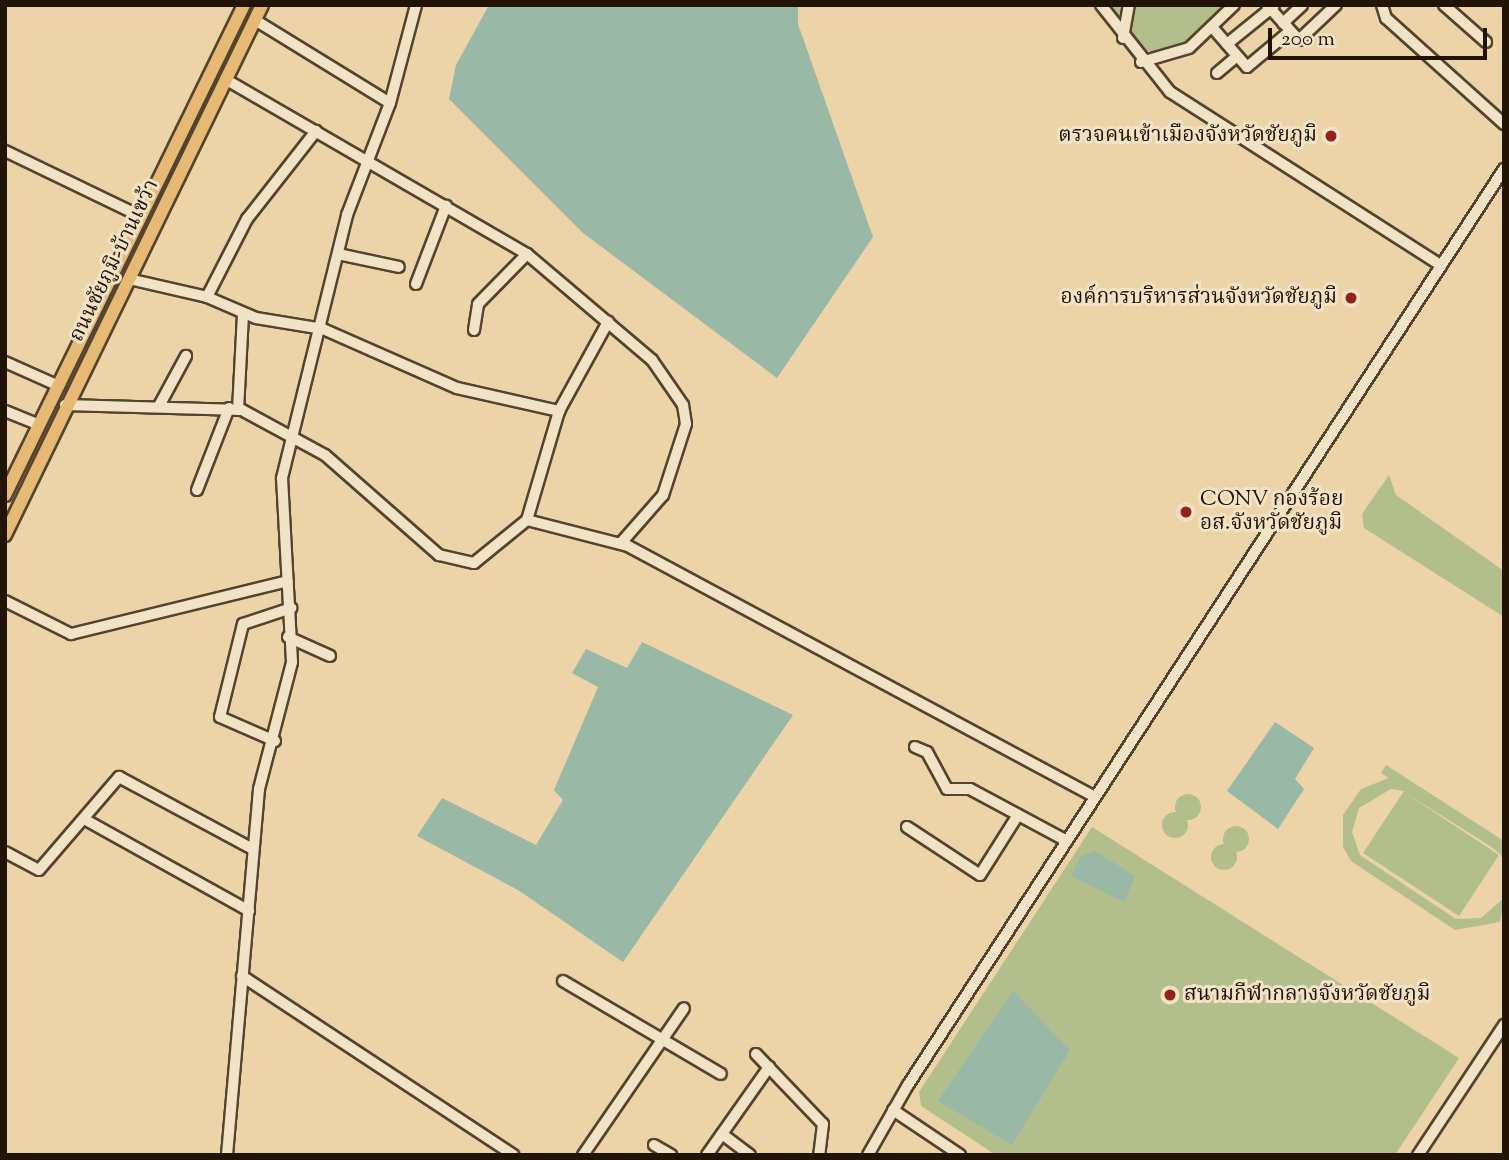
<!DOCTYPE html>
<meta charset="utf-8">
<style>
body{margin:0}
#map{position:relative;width:1509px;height:1160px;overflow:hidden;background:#edd4a8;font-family:"Sorts Mill Goudy","Noto Serif Thai",serif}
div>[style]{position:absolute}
.green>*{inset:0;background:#b2be8c}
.round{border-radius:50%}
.water>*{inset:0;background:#99b8a6}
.roads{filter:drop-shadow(2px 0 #54432e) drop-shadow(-2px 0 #54432e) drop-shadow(0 2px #54432e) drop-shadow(0 -2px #54432e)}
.minor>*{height:10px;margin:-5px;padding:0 5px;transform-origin:5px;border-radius:5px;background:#f3e3c6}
.major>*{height:12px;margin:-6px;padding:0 6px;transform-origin:6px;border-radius:6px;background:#e6ba74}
.dots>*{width:19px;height:19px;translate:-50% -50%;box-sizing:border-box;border:4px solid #f3e3c6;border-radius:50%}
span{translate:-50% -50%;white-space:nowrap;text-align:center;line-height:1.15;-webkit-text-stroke:6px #f3e3c6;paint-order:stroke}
.poi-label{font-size:21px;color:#211305}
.right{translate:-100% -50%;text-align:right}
.left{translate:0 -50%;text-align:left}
.street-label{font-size:21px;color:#211305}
.frame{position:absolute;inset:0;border:7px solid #211305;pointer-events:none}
.scale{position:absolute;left:1268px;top:28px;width:219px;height:32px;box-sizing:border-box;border:4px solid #211305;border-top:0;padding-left:9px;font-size:21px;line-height:24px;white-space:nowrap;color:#211305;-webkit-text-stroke:5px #f3e3c6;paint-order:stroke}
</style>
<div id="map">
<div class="green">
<div style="clip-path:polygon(1111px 5px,1227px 5px,1188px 44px,1160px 55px,1143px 49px)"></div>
<div style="clip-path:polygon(1389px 475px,1396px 495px,1504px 571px,1504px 617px,1364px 528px,1362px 514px)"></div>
<div style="clip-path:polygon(1386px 765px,1504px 841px,1504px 861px,1500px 854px,1490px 846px,1404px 792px,1499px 855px,1459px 916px,1363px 853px,1404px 791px,1391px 789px,1359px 808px,1352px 832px,1360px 855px,1456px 919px,1481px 918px,1504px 898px,1500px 922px,1455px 930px,1351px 861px,1343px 847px,1343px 815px,1361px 789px,1389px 778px,1381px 773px)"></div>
<div class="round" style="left:1175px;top:794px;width:26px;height:26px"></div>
<div class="round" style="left:1162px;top:812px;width:26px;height:26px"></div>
<div class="round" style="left:1223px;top:826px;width:26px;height:26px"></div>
<div style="clip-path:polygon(1092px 827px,1459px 1058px,1395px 1155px,996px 1155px,921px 1106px,919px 1092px)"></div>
<div class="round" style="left:1211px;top:844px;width:26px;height:26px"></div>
</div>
<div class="water">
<div style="clip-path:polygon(489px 5px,798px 5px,798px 24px,873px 237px,777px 378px,583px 233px,449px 99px,456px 65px)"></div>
<div style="clip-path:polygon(642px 642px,793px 715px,623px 962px,518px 890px,417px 836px,442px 798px,536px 845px,563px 800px,554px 790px,598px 687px,572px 673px,586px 649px,627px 668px)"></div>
<div style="clip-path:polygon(1275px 722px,1314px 748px,1295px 779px,1304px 789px,1278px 829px,1227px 791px)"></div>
<div style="clip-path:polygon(1095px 851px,1135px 876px,1124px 902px,1071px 876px,1081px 856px)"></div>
<div style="clip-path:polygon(1013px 991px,1070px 1050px,1012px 1145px,938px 1101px)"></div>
</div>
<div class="roads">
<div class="minor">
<div style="left:1101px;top:5px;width:111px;rotate:51.6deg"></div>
<div style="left:1170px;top:92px;width:322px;rotate:32.6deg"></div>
<div style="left:1267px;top:5px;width:47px;rotate:47.6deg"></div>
<div style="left:1299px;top:40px;width:51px;rotate:-43.4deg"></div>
<div style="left:1382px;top:5px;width:14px;rotate:73deg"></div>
<div style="left:1386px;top:18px;width:159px;rotate:41.9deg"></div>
<div style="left:1444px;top:5px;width:56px;rotate:41.4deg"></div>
<div style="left:255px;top:20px;width:158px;rotate:31.6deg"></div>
<div style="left:1283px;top:23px;width:26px;rotate:-43deg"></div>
<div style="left:1212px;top:27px;width:53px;rotate:48.8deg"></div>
<div style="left:1247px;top:67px;width:56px;rotate:-39.9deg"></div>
<div style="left:1123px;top:38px;width:34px;rotate:-80deg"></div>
<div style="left:1227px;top:44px;width:60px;rotate:-39deg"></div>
<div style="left:1141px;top:62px;width:50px;rotate:-16.3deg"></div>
<div style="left:1189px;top:48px;width:62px;rotate:-43.7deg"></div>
<div style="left:1217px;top:73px;width:26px;rotate:-40deg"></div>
<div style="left:225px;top:79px;width:349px;rotate:30.1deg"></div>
<div style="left:527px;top:254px;width:164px;rotate:40.3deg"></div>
<div style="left:652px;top:360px;width:55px;rotate:55.4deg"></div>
<div style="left:683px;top:405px;width:19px;rotate:81deg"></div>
<div style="left:686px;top:424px;width:75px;rotate:107.9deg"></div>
<div style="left:663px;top:495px;width:64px;rotate:131.2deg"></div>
<div style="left:5px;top:151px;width:150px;rotate:25.7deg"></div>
<div style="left:338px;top:254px;width:62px;rotate:12deg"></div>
<div style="left:129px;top:279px;width:80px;rotate:13deg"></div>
<div style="left:207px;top:297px;width:53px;rotate:23.2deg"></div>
<div style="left:256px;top:318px;width:68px;rotate:9.3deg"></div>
<div style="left:323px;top:329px;width:146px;rotate:23.8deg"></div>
<div style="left:457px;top:388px;width:105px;rotate:12.7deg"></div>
<div style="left:416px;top:284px;width:84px;rotate:-69deg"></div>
<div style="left:207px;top:297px;width:88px;rotate:-62.9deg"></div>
<div style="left:247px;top:219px;width:112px;rotate:-51.9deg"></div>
<div style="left:474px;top:330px;width:26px;rotate:-81deg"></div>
<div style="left:478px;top:304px;width:70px;rotate:-45.6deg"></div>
<div style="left:5px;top:362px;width:59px;rotate:24deg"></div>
<div style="left:65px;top:405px;width:177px;rotate:1.6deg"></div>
<div style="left:242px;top:410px;width:94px;rotate:28.5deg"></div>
<div style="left:325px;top:455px;width:152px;rotate:41.3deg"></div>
<div style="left:439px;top:555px;width:36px;rotate:13deg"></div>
<div style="left:474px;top:563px;width:68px;rotate:-39.1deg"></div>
<div style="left:527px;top:520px;width:114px;rotate:-73.6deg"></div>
<div style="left:559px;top:411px;width:102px;rotate:-61.2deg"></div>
<div style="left:159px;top:406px;width:57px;rotate:-61.6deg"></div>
<div style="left:238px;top:410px;width:97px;rotate:-87deg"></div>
<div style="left:5px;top:411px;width:37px;rotate:22deg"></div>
<div style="left:197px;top:490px;width:88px;rotate:-68.7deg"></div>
<div style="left:527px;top:520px;width:104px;rotate:14.4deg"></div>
<div style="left:628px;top:546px;width:530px;rotate:28.26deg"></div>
<div style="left:5px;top:601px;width:74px;rotate:26.6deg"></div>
<div style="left:71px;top:634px;width:223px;rotate:-13.7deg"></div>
<div style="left:288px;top:637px;width:46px;rotate:24.3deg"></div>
<div style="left:275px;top:741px;width:60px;rotate:-156.4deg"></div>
<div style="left:220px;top:717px;width:96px;rotate:-76.1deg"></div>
<div style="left:243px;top:624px;width:51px;rotate:-18.4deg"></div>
<div style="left:915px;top:747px;width:13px;rotate:23deg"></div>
<div style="left:927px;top:752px;width:42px;rotate:61.6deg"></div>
<div style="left:947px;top:789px;width:23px"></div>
<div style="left:970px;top:789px;width:110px;rotate:28.2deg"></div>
<div style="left:84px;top:819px;width:189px;rotate:29.1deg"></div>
<div style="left:907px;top:827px;width:87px;rotate:33.3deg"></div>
<div style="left:980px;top:875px;width:71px;rotate:-57.7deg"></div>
<div style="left:5px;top:852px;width:38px;rotate:28deg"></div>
<div style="left:39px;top:870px;width:123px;rotate:-49.3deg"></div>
<div style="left:119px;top:777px;width:150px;rotate:28.3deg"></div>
<div style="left:242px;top:976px;width:325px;rotate:33.4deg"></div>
<div style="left:563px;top:981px;width:183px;rotate:30.5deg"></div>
<div style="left:756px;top:1054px;width:97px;rotate:46.3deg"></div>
<div style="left:823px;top:1124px;width:31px;rotate:97deg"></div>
<div style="left:893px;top:1110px;width:81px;rotate:33.9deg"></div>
<div style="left:722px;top:1134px;width:35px;rotate:37deg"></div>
<div style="left:654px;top:1145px;width:20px;rotate:30deg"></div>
<div style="left:227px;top:1155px;width:367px;rotate:-85deg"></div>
<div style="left:259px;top:789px;width:131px;rotate:-75.4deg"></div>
<div style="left:292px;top:662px;width:184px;rotate:-93.1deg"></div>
<div style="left:282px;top:478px;width:271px;rotate:-76.1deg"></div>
<div style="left:347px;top:215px;width:120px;rotate:-69deg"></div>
<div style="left:390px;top:103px;width:101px;rotate:-75.1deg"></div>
<div style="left:583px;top:1155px;width:178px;rotate:-55.5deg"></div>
<div style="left:707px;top:1155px;width:108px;rotate:-54.8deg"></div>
<div style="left:868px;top:1155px;width:81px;rotate:-60.3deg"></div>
<div style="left:908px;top:1085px;width:1093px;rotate:-56.95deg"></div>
<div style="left:1418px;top:1155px;width:156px;rotate:-56.5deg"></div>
</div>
<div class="major">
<div style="left:5px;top:495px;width:545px;rotate:-64deg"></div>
<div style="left:5px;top:535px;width:589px;rotate:-64.13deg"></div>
</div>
</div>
<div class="dots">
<div style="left:1331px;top:136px;background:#8f2418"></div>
<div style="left:1351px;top:298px;background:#8f2418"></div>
<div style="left:1186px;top:512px;background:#8f2418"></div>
<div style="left:1170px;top:995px;background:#8f2418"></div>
</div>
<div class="poi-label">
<span class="right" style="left:1317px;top:136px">ตรวจคนเข้าเมืองจังหวัดชัยภูมิ</span>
<span class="right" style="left:1337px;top:298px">องค์การบริหารส่วนจังหวัดชัยภูมิ</span>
<span class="left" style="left:1200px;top:512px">CONV กองร้อย<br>อส.จังหวัดชัยภูมิ</span>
<span class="left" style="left:1184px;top:995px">สนามกีฬากลางจังหวัดชัยภูมิ</span>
</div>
<div class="street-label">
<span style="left:115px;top:261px;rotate:-64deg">ถนนชัยภูมิ-บ้านเขว้า</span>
</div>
<div class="frame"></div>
<div class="scale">200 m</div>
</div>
